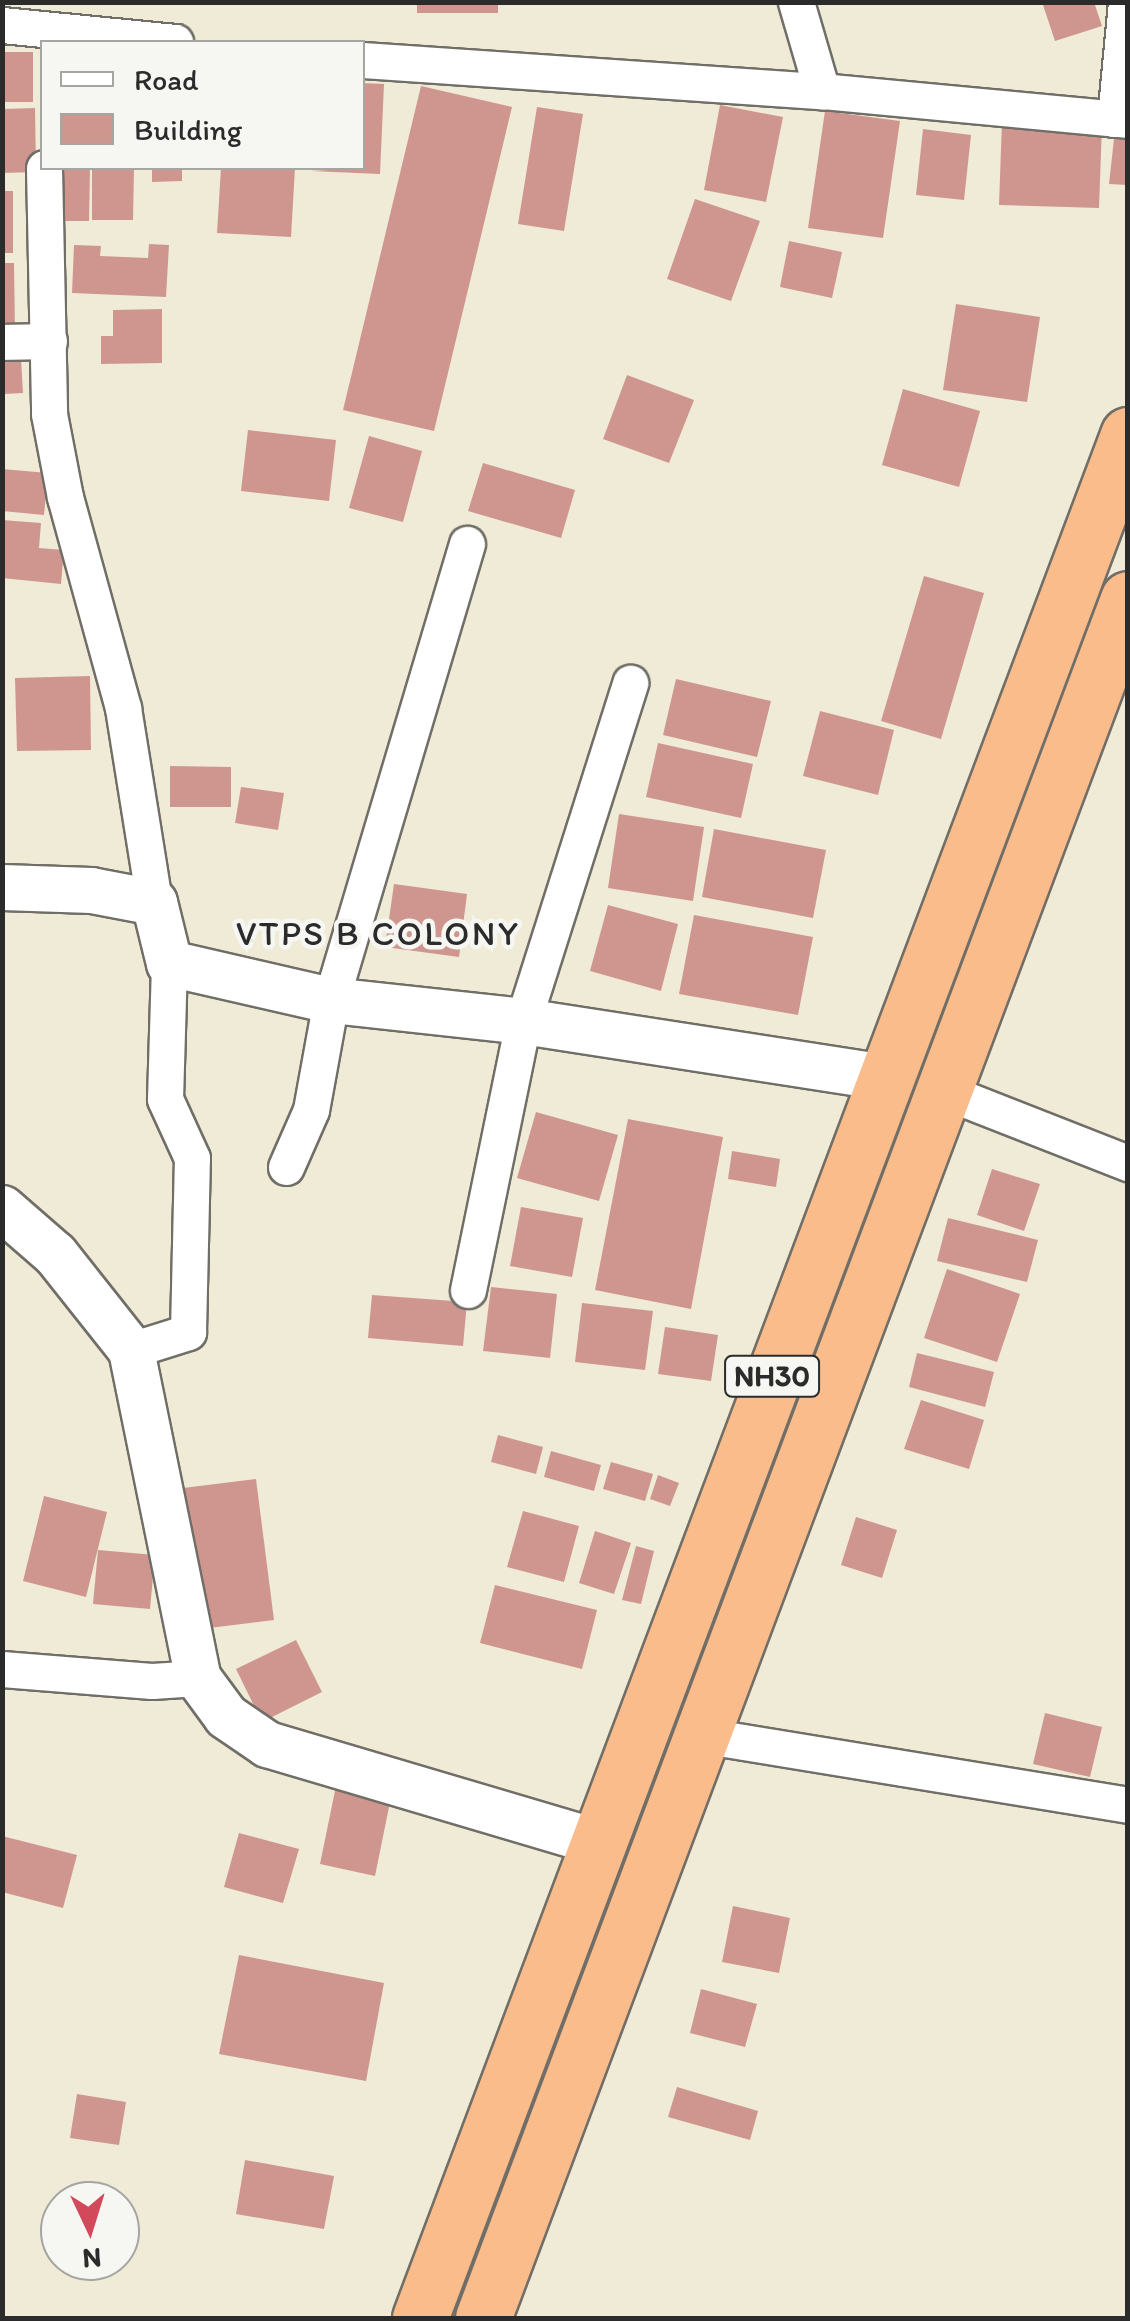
<!DOCTYPE html>
<style>
body{margin:0}
#map{position:relative;width:1130px;height:2321px;overflow:hidden;background:#efebd6;font-family:Itim,sans-serif}
div>[style]{position:absolute}
.building>*{inset:0;background:#cf968f}
.roads{filter:drop-shadow(2px 0 #706e67) drop-shadow(-2px 0 #706e67) drop-shadow(0 2px #706e67) drop-shadow(0 -2px #706e67)}
.minor>*{height:35px;margin:-17.5px;padding:0 17.5px;transform-origin:17.5px;border-radius:17.5px;background:#fff}
.tertiary>*{height:45px;margin:-22.5px;padding:0 22.5px;transform-origin:22.5px;border-radius:22.5px;background:#fff}
.trunk>*{height:55px;margin:-27.5px;padding:0 27.5px;transform-origin:27.5px;border-radius:27.5px;background:#fabc8b}
span{translate:-50% -50%;white-space:nowrap;text-align:center;line-height:1.15;-webkit-text-stroke:9px #f6f6f2;paint-order:stroke}
.shield-label span{padding:2px 8px;background:#f6f6f2;border:2px solid;border-radius:8px;-webkit-text-stroke-width:0}
.shield-label{font-size:30px;color:#2b2b2b;font-weight:700}
.neighbourhood-label{font-size:35px;color:#2b2b2b;letter-spacing:2.5px}
.frame{position:absolute;inset:0;border:5px solid #2b2b2b;pointer-events:none}
.legend{position:absolute;left:40px;top:40px;width:325px;height:130px;box-sizing:border-box;background:#f6f6f2;border:2px solid #a5a5a2;margin:0;padding:12px 18px;list-style:none;font-size:30px;color:#2b2b2b}
.legend li{display:flex;align-items:center;gap:20px;height:50px}
.legend b{width:50px;border:2px solid #a5a5a2}
.north{position:absolute;left:40px;top:2181px;width:100px;height:100px;box-sizing:border-box;background:#f6f6f2;border:2px solid #a5a5a2;border-radius:50%;rotate:176deg;font-size:28px;font-weight:700;line-height:40px;text-align:center;color:#2b2b2b}
.north::after{content:'';display:block;margin:auto;width:35px;height:45px;background:#d1495b;clip-path:polygon(50% 0,100% 100%,50% 72%,0 100%)}
</style>
<div id="map">
<div class="building">
<div style="clip-path:polygon(417px 2px,498px 2px,498px 13px,417px 13px)"></div>
<div style="clip-path:polygon(1042px 2px,1094px 2px,1102px 26px,1055px 41px)"></div>
<div style="clip-path:polygon(2px 52px,33px 52px,33px 102px,2px 102px)"></div>
<div style="clip-path:polygon(362px 83px,384px 84px,380px 174px,311px 171px,362px 168px)"></div>
<div style="clip-path:polygon(421px 86px,512px 107px,434px 431px,343px 410px)"></div>
<div style="clip-path:polygon(720px 105px,783px 117px,766px 202px,704px 190px)"></div>
<div style="clip-path:polygon(537px 107px,583px 114px,564px 231px,518px 224px)"></div>
<div style="clip-path:polygon(35px 108px,36px 172px,2px 173px,2px 109px)"></div>
<div style="clip-path:polygon(825px 111px,900px 121px,883px 238px,808px 228px)"></div>
<div style="clip-path:polygon(1002px 121px,1102px 125px,1099px 208px,999px 205px)"></div>
<div style="clip-path:polygon(923px 129px,971px 135px,964px 200px,916px 195px)"></div>
<div style="clip-path:polygon(1115px 130px,1128px 132px,1128px 185px,1109px 184px)"></div>
<div style="clip-path:polygon(56px 168px,90px 168px,89px 221px,56px 221px)"></div>
<div style="clip-path:polygon(92px 168px,134px 168px,133px 220px,92px 220px)"></div>
<div style="clip-path:polygon(152px 168px,182px 168px,182px 181px,152px 182px)"></div>
<div style="clip-path:polygon(221px 168px,295px 168px,291px 237px,217px 233px)"></div>
<div style="clip-path:polygon(2px 191px,13px 191px,13px 253px,2px 253px)"></div>
<div style="clip-path:polygon(695px 199px,760px 221px,731px 301px,667px 279px)"></div>
<div style="clip-path:polygon(789px 241px,842px 252px,832px 298px,780px 287px)"></div>
<div style="clip-path:polygon(149px 244px,169px 245px,166px 297px,72px 293px,74px 245px,101px 246px,100px 256px,148px 258px)"></div>
<div style="clip-path:polygon(2px 263px,14px 263px,15px 333px,2px 333px)"></div>
<div style="clip-path:polygon(956px 304px,1040px 317px,1027px 402px,943px 390px)"></div>
<div style="clip-path:polygon(162px 309px,162px 363px,101px 364px,101px 336px,113px 336px,113px 310px)"></div>
<div style="clip-path:polygon(21px 359px,23px 393px,3px 394px,3px 360px)"></div>
<div style="clip-path:polygon(627px 375px,694px 400px,669px 463px,603px 439px)"></div>
<div style="clip-path:polygon(903px 389px,980px 411px,959px 487px,882px 465px)"></div>
<div style="clip-path:polygon(248px 430px,336px 440px,329px 501px,241px 491px)"></div>
<div style="clip-path:polygon(369px 436px,422px 451px,403px 522px,349px 508px)"></div>
<div style="clip-path:polygon(483px 463px,575px 490px,561px 538px,468px 511px)"></div>
<div style="clip-path:polygon(2px 469px,48px 473px,44px 515px,2px 511px)"></div>
<div style="clip-path:polygon(2px 520px,41px 523px,39px 548px,64px 550px,61px 584px,2px 578px)"></div>
<div style="clip-path:polygon(924px 576px,984px 593px,941px 739px,881px 721px)"></div>
<div style="clip-path:polygon(90px 676px,91px 750px,17px 751px,15px 678px)"></div>
<div style="clip-path:polygon(676px 679px,771px 701px,757px 757px,663px 735px)"></div>
<div style="clip-path:polygon(820px 711px,894px 730px,878px 795px,803px 776px)"></div>
<div style="clip-path:polygon(658px 743px,753px 764px,741px 818px,646px 797px)"></div>
<div style="clip-path:polygon(170px 766px,231px 767px,231px 807px,170px 807px)"></div>
<div style="clip-path:polygon(241px 787px,284px 793px,278px 830px,235px 823px)"></div>
<div style="clip-path:polygon(619px 814px,704px 827px,693px 901px,608px 888px)"></div>
<div style="clip-path:polygon(714px 829px,826px 850px,813px 918px,702px 897px)"></div>
<div style="clip-path:polygon(394px 884px,467px 894px,459px 957px,385px 947px)"></div>
<div style="clip-path:polygon(608px 905px,678px 924px,661px 991px,590px 971px)"></div>
<div style="clip-path:polygon(694px 915px,813px 937px,798px 1015px,679px 994px)"></div>
<div style="clip-path:polygon(536px 1112px,618px 1135px,599px 1201px,517px 1178px)"></div>
<div style="clip-path:polygon(628px 1119px,723px 1137px,691px 1309px,595px 1290px)"></div>
<div style="clip-path:polygon(732px 1151px,780px 1159px,776px 1187px,728px 1179px)"></div>
<div style="clip-path:polygon(992px 1169px,1040px 1184px,1024px 1231px,977px 1215px)"></div>
<div style="clip-path:polygon(521px 1207px,583px 1218px,572px 1277px,510px 1266px)"></div>
<div style="clip-path:polygon(948px 1218px,1038px 1240px,1027px 1282px,937px 1261px)"></div>
<div style="clip-path:polygon(947px 1269px,1020px 1294px,997px 1362px,924px 1338px)"></div>
<div style="clip-path:polygon(491px 1287px,557px 1294px,550px 1358px,483px 1351px)"></div>
<div style="clip-path:polygon(372px 1295px,467px 1302px,463px 1346px,368px 1338px)"></div>
<div style="clip-path:polygon(582px 1303px,653px 1311px,645px 1370px,575px 1362px)"></div>
<div style="clip-path:polygon(665px 1327px,718px 1335px,711px 1381px,658px 1374px)"></div>
<div style="clip-path:polygon(917px 1353px,994px 1372px,985px 1407px,909px 1387px)"></div>
<div style="clip-path:polygon(921px 1400px,984px 1420px,969px 1469px,904px 1449px)"></div>
<div style="clip-path:polygon(498px 1435px,543px 1447px,536px 1474px,491px 1462px)"></div>
<div style="clip-path:polygon(551px 1451px,601px 1465px,594px 1491px,544px 1477px)"></div>
<div style="clip-path:polygon(611px 1462px,653px 1474px,645px 1501px,603px 1489px)"></div>
<div style="clip-path:polygon(658px 1475px,679px 1483px,670px 1506px,650px 1499px)"></div>
<div style="clip-path:polygon(256px 1479px,274px 1620px,201px 1629px,183px 1488px)"></div>
<div style="clip-path:polygon(44px 1496px,107px 1512px,86px 1597px,23px 1581px)"></div>
<div style="clip-path:polygon(523px 1511px,579px 1526px,564px 1582px,507px 1567px)"></div>
<div style="clip-path:polygon(856px 1517px,897px 1530px,882px 1578px,841px 1565px)"></div>
<div style="clip-path:polygon(595px 1531px,631px 1543px,614px 1594px,579px 1583px)"></div>
<div style="clip-path:polygon(636px 1546px,654px 1551px,641px 1604px,622px 1600px)"></div>
<div style="clip-path:polygon(98px 1550px,155px 1555px,150px 1609px,93px 1604px)"></div>
<div style="clip-path:polygon(495px 1585px,597px 1610px,582px 1669px,480px 1643px)"></div>
<div style="clip-path:polygon(296px 1640px,322px 1692px,262px 1722px,236px 1669px)"></div>
<div style="clip-path:polygon(1045px 1713px,1102px 1727px,1090px 1777px,1033px 1764px)"></div>
<div style="clip-path:polygon(336px 1786px,391px 1797px,375px 1876px,320px 1864px)"></div>
<div style="clip-path:polygon(239px 1833px,299px 1849px,283px 1903px,224px 1887px)"></div>
<div style="clip-path:polygon(2px 1836px,77px 1855px,63px 1908px,2px 1892px)"></div>
<div style="clip-path:polygon(733px 1906px,790px 1918px,779px 1973px,722px 1962px)"></div>
<div style="clip-path:polygon(239px 1955px,384px 1983px,366px 2081px,219px 2054px)"></div>
<div style="clip-path:polygon(701px 1989px,757px 2004px,745px 2047px,690px 2033px)"></div>
<div style="clip-path:polygon(677px 2087px,758px 2111px,750px 2140px,668px 2117px)"></div>
<div style="clip-path:polygon(77px 2094px,126px 2102px,119px 2145px,70px 2138px)"></div>
<div style="clip-path:polygon(245px 2160px,334px 2176px,324px 2229px,236px 2214px)"></div>
</div>
<div class="roads">
<div class="minor">
<div style="left:796px;top:2px;width:93px;rotate:73.7deg"></div>
<div style="left:2px;top:25px;width:174px;rotate:5.6deg"></div>
<div style="left:362px;top:60px;width:461px;rotate:3.9deg"></div>
<div style="left:822px;top:91px;width:307px;rotate:5.4deg"></div>
<div style="left:1115px;top:119px;width:118px;rotate:-84.6deg"></div>
<div style="left:44px;top:168px;width:246px;rotate:88.8deg"></div>
<div style="left:49px;top:414px;width:85px;rotate:79.1deg"></div>
<div style="left:65px;top:497px;width:219px;rotate:74.6deg"></div>
<div style="left:123px;top:708px;width:196px;rotate:80.9deg"></div>
<div style="left:2px;top:342px;width:47px;rotate:-1.2deg"></div>
<div style="left:944px;top:1091px;width:198px;rotate:21.4deg"></div>
<div style="left:286px;top:1167px;width:62px;rotate:-66.3deg"></div>
<div style="left:311px;top:1110px;width:112px;rotate:-79.7deg"></div>
<div style="left:331px;top:1000px;width:476px;rotate:-73.4deg"></div>
<div style="left:468px;top:1290px;width:275px;rotate:-78.4deg"></div>
<div style="left:523px;top:1021px;width:355px;rotate:-72.4deg"></div>
<div style="left:131px;top:1350px;width:60px;rotate:-17.5deg"></div>
<div style="left:188px;top:1332px;width:174px;rotate:-88.7deg"></div>
<div style="left:192px;top:1158px;width:65px;rotate:-114.6deg"></div>
<div style="left:165px;top:1099px;width:136px;rotate:-88.3deg"></div>
<div style="left:2px;top:1669px;width:150px;rotate:4.6deg"></div>
<div style="left:152px;top:1681px;width:46px;rotate:-3.7deg"></div>
<div style="left:701px;top:1735px;width:433px;rotate:9.3deg"></div>
</div>
<div class="tertiary">
<div style="left:2px;top:887px;width:89px;rotate:1.9deg"></div>
<div style="left:91px;top:890px;width:64px;rotate:10.8deg"></div>
<div style="left:154px;top:902px;width:63px;rotate:76.2deg"></div>
<div style="left:169px;top:963px;width:166px;rotate:12.9deg"></div>
<div style="left:331px;top:1000px;width:193px;rotate:6.2deg"></div>
<div style="left:523px;top:1021px;width:365px;rotate:8.8deg"></div>
<div style="left:2px;top:1208px;width:70px;rotate:41deg"></div>
<div style="left:55px;top:1254px;width:122px;rotate:51.6deg"></div>
<div style="left:131px;top:1350px;width:335px;rotate:78.5deg"></div>
<div style="left:198px;top:1678px;width:47px;rotate:53.6deg"></div>
<div style="left:226px;top:1716px;width:50px;rotate:34.3deg"></div>
<div style="left:267px;top:1744px;width:345px;rotate:16.5deg"></div>
</div>
<div class="trunk">
<div style="left:420px;top:2318px;width:2012px;rotate:-69.39deg"></div>
<div style="left:483px;top:2318px;width:1836px;rotate:-69.43deg"></div>
</div>
</div>
<div class="shield-label">
<span style="left:772px;top:1376px">NH30</span>
</div>
<div class="neighbourhood-label">
<span style="left:378px;top:933px">VTPS B COLONY</span>
</div>
<div class="frame"></div>
<ul class="legend">
<li><b style="height:12px;background:#fff"></b>Road</li>
<li><b style="height:28px;background:#cf968f"></b>Building</li>
</ul>
<div class="north">N</div>
</div>
